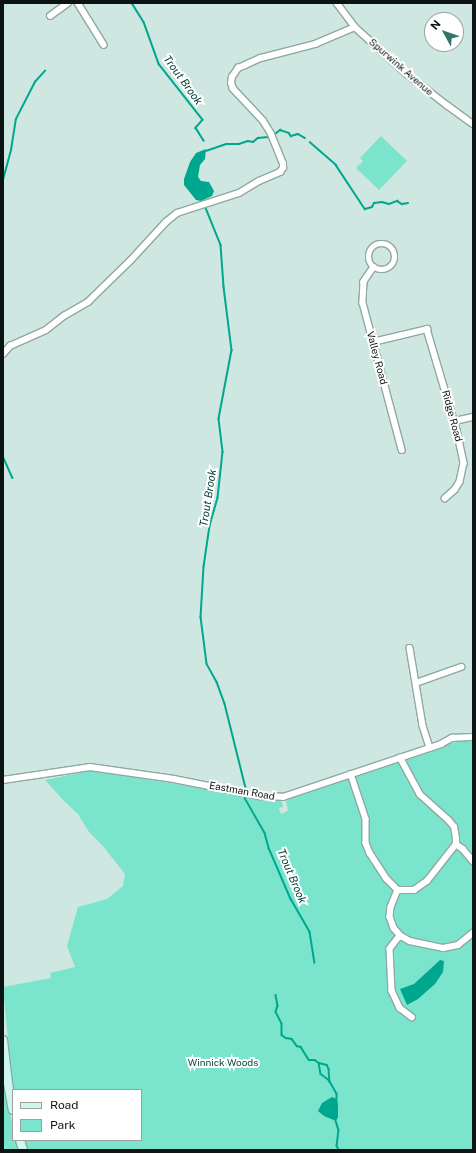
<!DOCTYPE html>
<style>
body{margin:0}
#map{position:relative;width:476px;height:1153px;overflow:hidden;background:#cee7e1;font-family:"Public Sans",sans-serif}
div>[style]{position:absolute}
.green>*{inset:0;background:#7be4cd}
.water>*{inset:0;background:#00a78f}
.stream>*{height:1.5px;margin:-0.75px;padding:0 0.75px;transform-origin:0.75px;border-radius:0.75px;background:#00a78f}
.roads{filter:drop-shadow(1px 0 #90a8a2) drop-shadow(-1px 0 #90a8a2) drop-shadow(0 1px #90a8a2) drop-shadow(0 -1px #90a8a2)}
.street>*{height:5.5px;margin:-2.75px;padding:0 2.75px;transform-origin:2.75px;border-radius:2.75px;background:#fff}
.street>.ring{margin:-2.75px;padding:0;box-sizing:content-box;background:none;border:5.5px solid #fff;border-radius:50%}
.secondary>*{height:8px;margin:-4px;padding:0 4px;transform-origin:4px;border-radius:4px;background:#cef7ef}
span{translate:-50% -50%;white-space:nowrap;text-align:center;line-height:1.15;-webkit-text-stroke:4px #fff;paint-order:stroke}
.street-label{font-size:10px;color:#0b1412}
.park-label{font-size:10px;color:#0f483e}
.water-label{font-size:11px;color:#003e34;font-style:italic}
.frame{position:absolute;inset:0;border:4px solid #0b1412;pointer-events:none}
.legend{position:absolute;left:12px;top:1089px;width:130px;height:52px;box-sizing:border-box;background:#fff;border:1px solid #9da1a0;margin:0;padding:5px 7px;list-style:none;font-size:12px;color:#0b1412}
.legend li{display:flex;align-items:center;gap:8px;height:20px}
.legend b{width:20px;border:1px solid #9da1a0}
.north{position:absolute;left:424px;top:12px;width:40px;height:40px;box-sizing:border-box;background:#fff;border:1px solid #9da1a0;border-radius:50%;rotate:310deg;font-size:11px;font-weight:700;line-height:16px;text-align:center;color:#0b1412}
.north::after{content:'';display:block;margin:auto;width:14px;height:18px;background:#337669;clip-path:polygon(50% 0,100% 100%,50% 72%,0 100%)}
</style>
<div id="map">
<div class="green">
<div style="clip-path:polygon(381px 136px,407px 161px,379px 190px,356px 168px,363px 161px,360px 158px)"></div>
<div style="clip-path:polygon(473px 740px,473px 1150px,25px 1150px,23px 1140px,141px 1140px,141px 1090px,13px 1090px,3px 987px,51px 978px,50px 973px,75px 967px,67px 946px,78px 907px,107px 899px,123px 886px,125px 874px,102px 845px,89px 832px,78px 814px,64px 801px,45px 780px,88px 771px,114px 774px,195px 787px,261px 800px,280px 801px,282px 802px,283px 807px,279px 808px,281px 814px,288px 811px,286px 801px,288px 799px,441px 744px)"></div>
<div style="clip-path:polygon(3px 1080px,5px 1094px,13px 1125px,13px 1140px,17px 1140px,20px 1150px,3px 1150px)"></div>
</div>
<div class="water">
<div style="clip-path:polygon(206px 149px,205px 159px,200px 165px,198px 177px,201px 181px,209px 182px,214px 191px,212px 196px,201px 201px,196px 200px,184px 185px,184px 179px,190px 162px,196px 153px)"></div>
<div style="clip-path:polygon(440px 960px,444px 961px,443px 972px,435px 984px,418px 999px,407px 1005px,400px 989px,414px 984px)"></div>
<div style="clip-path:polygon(332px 1097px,337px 1099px,338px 1104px,338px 1117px,336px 1121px,324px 1116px,318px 1111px,322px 1103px)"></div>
</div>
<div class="stream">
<div style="left:132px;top:3px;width:22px;rotate:58deg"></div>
<div style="left:144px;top:22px;width:45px;rotate:70.3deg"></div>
<div style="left:159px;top:64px;width:71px;rotate:51.8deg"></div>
<div style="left:203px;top:120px;width:11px;rotate:131deg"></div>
<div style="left:196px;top:128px;width:15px;rotate:58deg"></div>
<div style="left:274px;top:135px;width:8px;rotate:-40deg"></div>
<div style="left:280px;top:130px;width:9px;rotate:18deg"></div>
<div style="left:289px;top:133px;width:4px;rotate:56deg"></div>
<div style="left:291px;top:136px;width:7px;rotate:-16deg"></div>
<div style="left:298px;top:134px;width:8px;rotate:30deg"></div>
<div style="left:310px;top:142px;width:35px;rotate:41deg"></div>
<div style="left:336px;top:165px;width:53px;rotate:56.6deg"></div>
<div style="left:365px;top:209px;width:7px;rotate:-16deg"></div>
<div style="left:372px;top:207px;width:4px;rotate:-63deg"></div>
<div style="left:374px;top:203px;width:8px;rotate:-7deg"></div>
<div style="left:382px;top:202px;width:7px;rotate:16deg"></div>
<div style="left:389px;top:204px;width:9px;rotate:-21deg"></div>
<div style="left:397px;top:201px;width:6px;rotate:31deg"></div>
<div style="left:402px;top:204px;width:6px;rotate:-9deg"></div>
<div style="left:206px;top:151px;width:21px;rotate:-19deg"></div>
<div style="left:226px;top:144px;width:13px"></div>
<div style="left:239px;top:144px;width:9px;rotate:-18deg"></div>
<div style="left:248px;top:141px;width:5px;rotate:11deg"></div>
<div style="left:253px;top:142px;width:6px;rotate:-39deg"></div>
<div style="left:258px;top:138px;width:10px;rotate:-6deg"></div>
<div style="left:3px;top:180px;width:31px;rotate:-75deg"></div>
<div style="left:11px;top:150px;width:31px;rotate:-81deg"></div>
<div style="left:16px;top:119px;width:42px;rotate:-62.8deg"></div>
<div style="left:35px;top:82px;width:15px;rotate:-48deg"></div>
<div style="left:206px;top:208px;width:40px;rotate:68deg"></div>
<div style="left:221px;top:245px;width:42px;rotate:85.9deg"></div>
<div style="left:224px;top:287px;width:64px;rotate:82.8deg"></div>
<div style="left:232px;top:350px;width:70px;rotate:100.7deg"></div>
<div style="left:219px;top:419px;width:33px;rotate:83deg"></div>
<div style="left:223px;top:452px;width:46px;rotate:96.2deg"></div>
<div style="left:218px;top:498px;width:29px;rotate:106deg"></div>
<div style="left:210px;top:526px;width:41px;rotate:98.3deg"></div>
<div style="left:204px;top:567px;width:50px;rotate:93.4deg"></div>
<div style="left:201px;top:617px;width:47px;rotate:82.7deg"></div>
<div style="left:207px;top:664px;width:21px;rotate:61deg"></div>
<div style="left:217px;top:682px;width:23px;rotate:70deg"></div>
<div style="left:225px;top:704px;width:87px;rotate:76deg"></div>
<div style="left:3px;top:456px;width:24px;rotate:66deg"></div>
<div style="left:245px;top:798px;width:40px;rotate:60.3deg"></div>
<div style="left:265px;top:833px;width:16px;rotate:75deg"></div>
<div style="left:269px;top:848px;width:56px;rotate:66.7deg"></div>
<div style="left:291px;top:899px;width:38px;rotate:60deg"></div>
<div style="left:310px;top:932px;width:31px;rotate:81deg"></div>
<div style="left:276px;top:995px;width:11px;rotate:80deg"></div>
<div style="left:278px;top:1006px;width:6px;rotate:108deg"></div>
<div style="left:276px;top:1012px;width:13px;rotate:63deg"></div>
<div style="left:282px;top:1024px;width:11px;rotate:90deg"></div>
<div style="left:282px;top:1035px;width:5px;rotate:37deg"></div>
<div style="left:286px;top:1038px;width:6px;rotate:9deg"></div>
<div style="left:292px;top:1039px;width:9px;rotate:54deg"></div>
<div style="left:297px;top:1046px;width:4px;rotate:14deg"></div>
<div style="left:301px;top:1047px;width:15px;rotate:58deg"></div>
<div style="left:309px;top:1060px;width:6px"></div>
<div style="left:315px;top:1060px;width:5px;rotate:37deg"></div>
<div style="left:319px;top:1063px;width:11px;rotate:80deg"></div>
<div style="left:321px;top:1074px;width:10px;rotate:37deg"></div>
<div style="left:329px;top:1080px;width:16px;rotate:60deg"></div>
<div style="left:337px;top:1094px;width:5px;rotate:90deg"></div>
<div style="left:319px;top:1063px;width:8px;rotate:14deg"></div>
<div style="left:327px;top:1065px;width:4px;rotate:63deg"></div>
<div style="left:329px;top:1069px;width:13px;rotate:86deg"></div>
<div style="left:336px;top:1121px;width:9px;rotate:72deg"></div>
<div style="left:339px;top:1130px;width:16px;rotate:97deg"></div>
<div style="left:337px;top:1146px;width:4px;rotate:63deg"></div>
</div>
<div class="roads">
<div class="street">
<div style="left:78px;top:3px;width:49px;rotate:58.2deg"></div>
<div style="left:337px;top:3px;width:30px;rotate:53deg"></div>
<div style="left:355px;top:27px;width:70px;rotate:42.1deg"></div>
<div style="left:407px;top:74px;width:51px;rotate:37.8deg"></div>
<div style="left:447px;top:105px;width:32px;rotate:36deg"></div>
<div style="left:50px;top:16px;width:22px;rotate:-36deg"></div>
<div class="ring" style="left:369px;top:244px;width:20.5px;height:20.5px"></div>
<div style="left:374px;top:267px;width:18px;rotate:124deg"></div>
<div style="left:364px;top:282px;width:21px;rotate:93deg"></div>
<div style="left:363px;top:303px;width:152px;rotate:75.1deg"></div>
<div style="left:373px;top:342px;width:56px;rotate:-13.5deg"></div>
<div style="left:427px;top:329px;width:105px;rotate:73.5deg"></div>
<div style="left:457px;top:430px;width:34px;rotate:78deg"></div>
<div style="left:464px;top:463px;width:19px;rotate:102deg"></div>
<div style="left:460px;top:482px;width:9px;rotate:122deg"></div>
<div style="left:455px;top:490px;width:13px;rotate:138deg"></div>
<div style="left:3px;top:354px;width:11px;rotate:-49deg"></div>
<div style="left:10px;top:346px;width:39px;rotate:-24deg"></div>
<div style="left:46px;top:330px;width:23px;rotate:-38deg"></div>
<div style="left:64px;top:316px;width:28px;rotate:-30deg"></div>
<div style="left:88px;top:302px;width:59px;rotate:-44.3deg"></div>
<div style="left:130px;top:261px;width:53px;rotate:-47.3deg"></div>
<div style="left:166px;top:222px;width:14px;rotate:-39deg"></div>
<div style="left:177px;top:213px;width:65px;rotate:-17.9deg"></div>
<div style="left:239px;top:193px;width:23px;rotate:-31deg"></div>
<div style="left:259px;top:181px;width:23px;rotate:-23deg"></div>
<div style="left:280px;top:172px;width:5px;rotate:-53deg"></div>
<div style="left:283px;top:168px;width:4px;rotate:-90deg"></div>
<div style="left:283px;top:164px;width:32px;rotate:-112deg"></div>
<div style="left:271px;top:134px;width:15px;rotate:-122deg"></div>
<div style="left:263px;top:121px;width:44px;rotate:-133.2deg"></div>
<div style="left:233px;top:89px;width:6px;rotate:-108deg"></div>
<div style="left:231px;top:83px;width:6px;rotate:-81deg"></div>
<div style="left:232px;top:77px;width:11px;rotate:-56deg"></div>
<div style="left:238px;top:68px;width:8px;rotate:-23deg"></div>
<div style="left:245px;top:65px;width:17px;rotate:-24deg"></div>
<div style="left:261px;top:58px;width:56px;rotate:-14.5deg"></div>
<div style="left:315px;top:44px;width:43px;rotate:-23deg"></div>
<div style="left:455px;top:421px;width:18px;rotate:-13deg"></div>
<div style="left:410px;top:648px;width:79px;rotate:80.5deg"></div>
<div style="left:423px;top:726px;width:23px;rotate:72deg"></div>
<div style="left:416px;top:683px;width:48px;rotate:-19.6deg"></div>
<div style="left:351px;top:774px;width:47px;rotate:71.6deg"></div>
<div style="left:366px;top:819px;width:24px;rotate:90deg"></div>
<div style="left:366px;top:843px;width:11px;rotate:68deg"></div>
<div style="left:370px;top:853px;width:31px;rotate:57deg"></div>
<div style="left:387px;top:879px;width:16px;rotate:45deg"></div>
<div style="left:398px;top:890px;width:16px"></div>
<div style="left:414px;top:890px;width:16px;rotate:-35deg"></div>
<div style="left:427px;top:881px;width:47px;rotate:-51.9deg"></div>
<div style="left:456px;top:844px;width:5px;rotate:-90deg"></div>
<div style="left:456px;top:839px;width:12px;rotate:-99deg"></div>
<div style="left:454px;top:827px;width:8px;rotate:-130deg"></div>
<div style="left:449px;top:821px;width:39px;rotate:-138deg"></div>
<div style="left:420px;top:795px;width:42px;rotate:-118.4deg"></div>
<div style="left:3px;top:780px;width:88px;rotate:-8.5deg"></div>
<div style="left:90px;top:767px;width:85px;rotate:8.1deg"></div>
<div style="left:174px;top:779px;width:88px;rotate:11.2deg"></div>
<div style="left:260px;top:796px;width:23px;rotate:2deg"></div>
<div style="left:283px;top:797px;width:167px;rotate:-18.5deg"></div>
<div style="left:441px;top:744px;width:13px;rotate:-29deg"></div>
<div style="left:452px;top:738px;width:21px;rotate:-3deg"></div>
<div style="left:456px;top:844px;width:9px;rotate:36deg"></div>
<div style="left:463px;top:849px;width:16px;rotate:50deg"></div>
<div style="left:398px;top:890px;width:18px;rotate:112deg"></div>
<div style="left:391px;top:907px;width:10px;rotate:96deg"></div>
<div style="left:390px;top:917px;width:12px;rotate:70deg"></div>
<div style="left:394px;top:928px;width:11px;rotate:49deg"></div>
<div style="left:401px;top:936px;width:10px;rotate:29deg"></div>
<div style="left:410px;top:941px;width:34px;rotate:12deg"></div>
<div style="left:443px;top:948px;width:15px;rotate:-11deg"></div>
<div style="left:458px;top:945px;width:19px;rotate:-39deg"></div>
<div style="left:400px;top:936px;width:16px;rotate:128deg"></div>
<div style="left:390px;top:949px;width:42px;rotate:87.3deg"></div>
<div style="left:392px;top:991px;width:19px;rotate:65deg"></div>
<div style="left:400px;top:1008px;width:15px;rotate:37deg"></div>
</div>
<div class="secondary">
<div style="left:3px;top:1040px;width:43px;rotate:83.4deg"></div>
<div style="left:8px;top:1083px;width:27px;rotate:80deg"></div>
<div style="left:20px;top:1140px;width:10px;rotate:73deg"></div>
</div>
</div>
<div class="street-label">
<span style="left:401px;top:67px;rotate:41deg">Spurwink Avenue</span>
<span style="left:377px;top:358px;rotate:75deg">Valley Road</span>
<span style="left:452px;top:416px;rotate:75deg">Ridge Road</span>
<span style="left:242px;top:791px;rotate:10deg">Eastman Road</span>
</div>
<div class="park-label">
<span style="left:223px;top:1063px">Winnick Woods</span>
</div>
<div class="water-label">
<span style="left:183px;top:80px;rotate:54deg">Trout Brook</span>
<span style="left:208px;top:498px;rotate:-81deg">Trout Brook</span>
<span style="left:292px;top:876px;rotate:67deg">Trout Brook</span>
</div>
<div class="frame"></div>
<ul class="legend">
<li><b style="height:5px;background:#cef7ef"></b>Road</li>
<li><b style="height:11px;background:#7be4cd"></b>Park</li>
</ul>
<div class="north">N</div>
</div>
